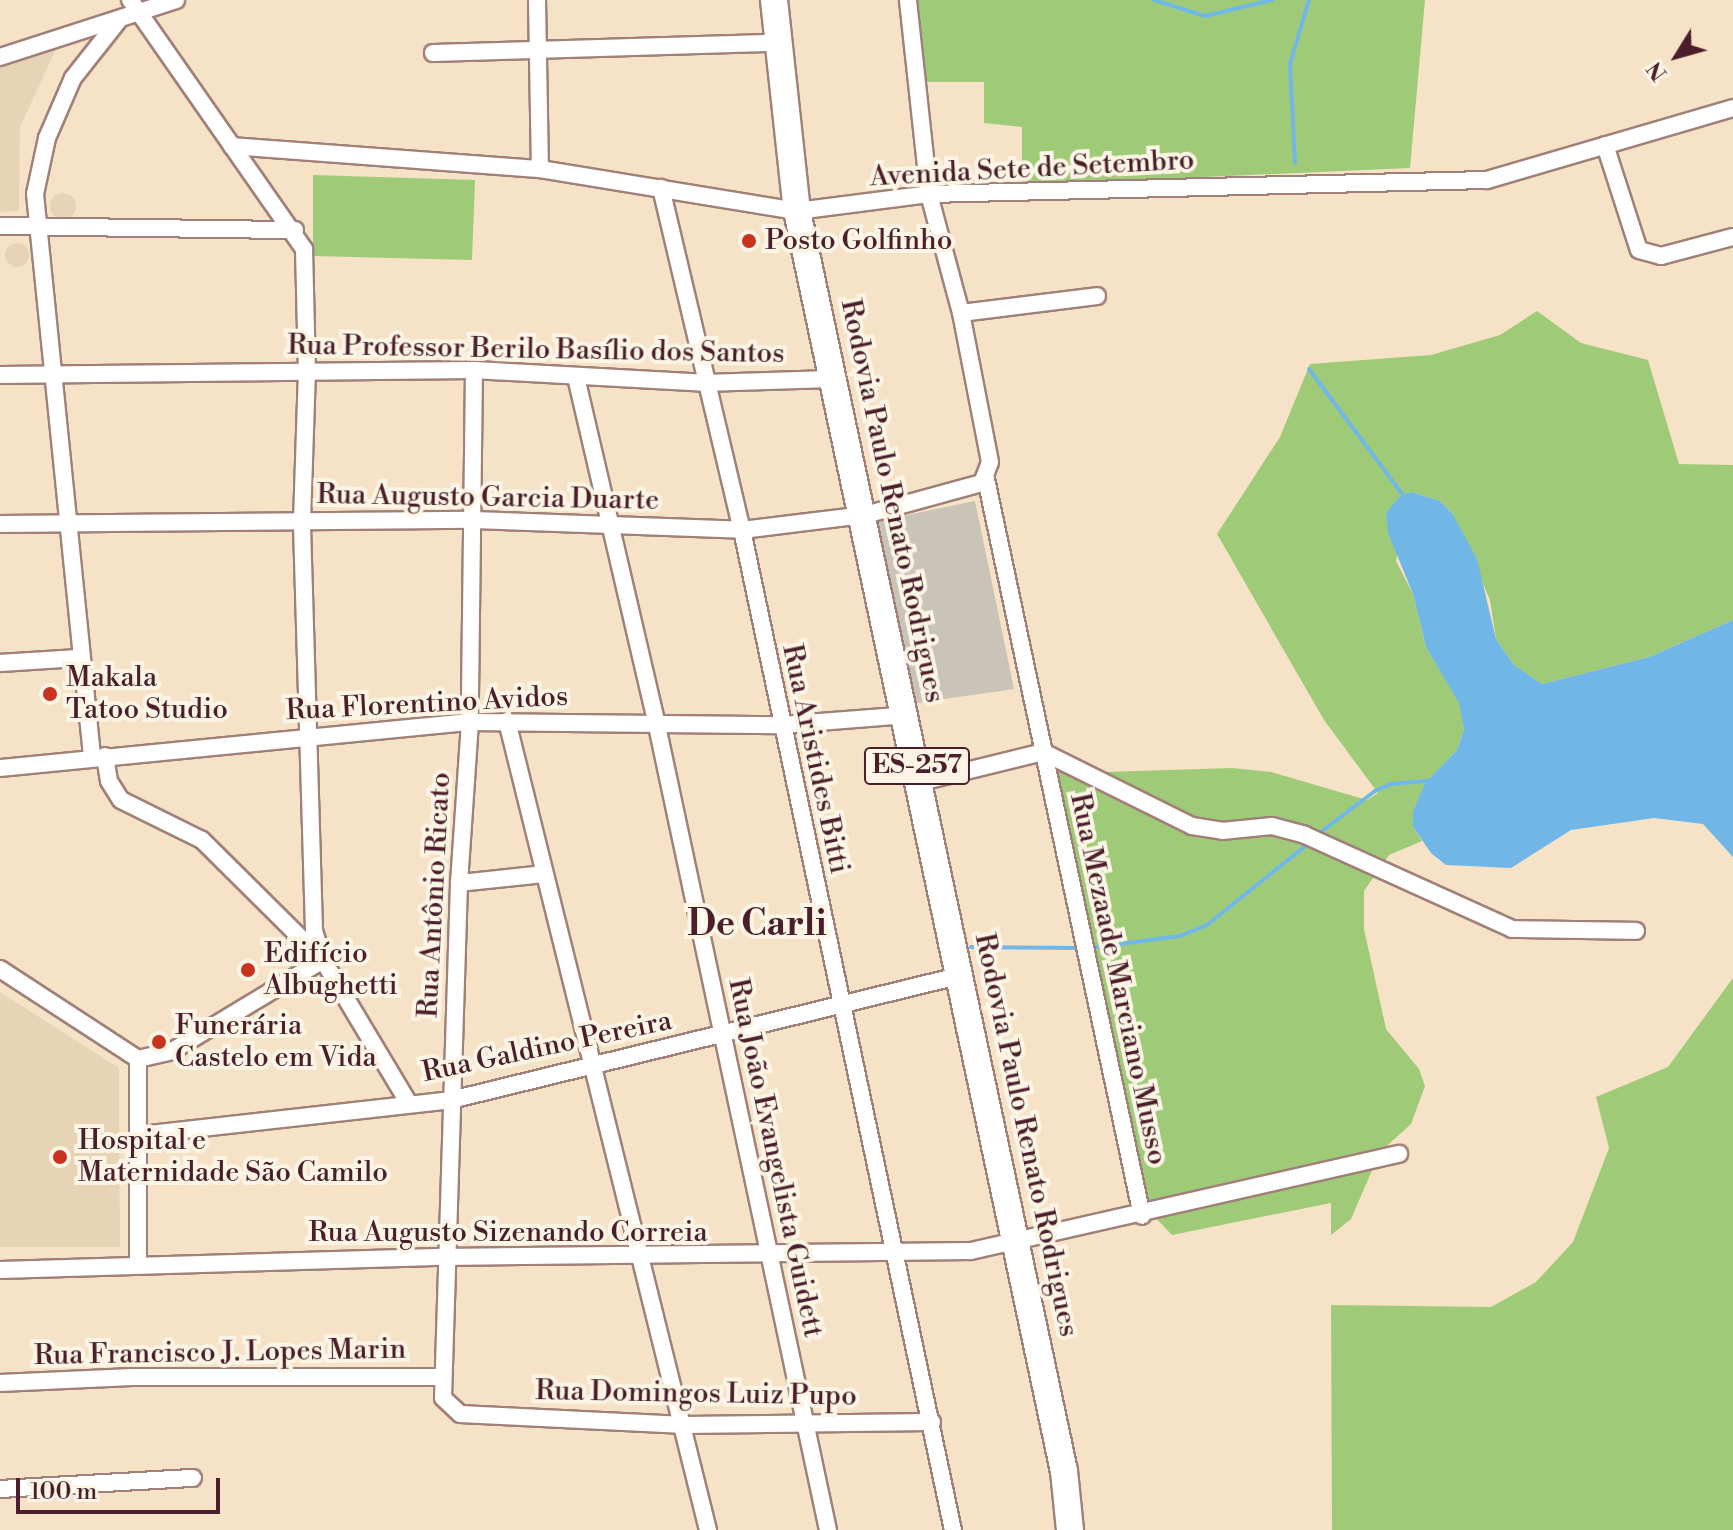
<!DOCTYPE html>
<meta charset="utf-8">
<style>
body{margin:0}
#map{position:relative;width:1733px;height:1530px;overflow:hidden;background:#f6e2c6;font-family:"Libre Bodoni",serif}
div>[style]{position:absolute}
.built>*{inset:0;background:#e7d4b7}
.round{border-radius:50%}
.industrial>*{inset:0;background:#cac3b8}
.green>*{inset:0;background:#9fcb78}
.water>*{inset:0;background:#70b7e8}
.stream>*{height:4px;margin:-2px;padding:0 2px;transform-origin:2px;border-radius:2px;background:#70b7e8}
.roads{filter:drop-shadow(2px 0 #a08078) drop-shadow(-2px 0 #a08078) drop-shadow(0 2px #a08078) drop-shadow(0 -2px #a08078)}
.minor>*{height:16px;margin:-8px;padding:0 8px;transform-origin:8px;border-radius:8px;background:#fff}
.primary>*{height:26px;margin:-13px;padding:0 13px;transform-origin:13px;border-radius:13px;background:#fff}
.dots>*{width:22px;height:22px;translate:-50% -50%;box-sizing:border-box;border:4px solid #fcf5e5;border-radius:50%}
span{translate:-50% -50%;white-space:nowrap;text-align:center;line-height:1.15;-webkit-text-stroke:8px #fcf5e5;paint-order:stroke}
.shield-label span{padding:2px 6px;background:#fcf5e5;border:2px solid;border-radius:6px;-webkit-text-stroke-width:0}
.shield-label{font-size:26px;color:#4a1f2b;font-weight:700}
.street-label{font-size:28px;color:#4a1f2b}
.poi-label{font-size:28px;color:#4a1f2b}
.left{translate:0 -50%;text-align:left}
.district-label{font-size:36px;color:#4a1f2b;font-weight:700}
.north{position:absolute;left:1637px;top:16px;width:80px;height:80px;-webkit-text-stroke:6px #fcf5e5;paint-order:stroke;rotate:233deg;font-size:22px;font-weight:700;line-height:32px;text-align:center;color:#4a1f2b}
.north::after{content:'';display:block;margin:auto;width:28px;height:36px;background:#4a1f2b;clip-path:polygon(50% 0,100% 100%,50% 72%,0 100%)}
.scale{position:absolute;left:16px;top:1478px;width:204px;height:36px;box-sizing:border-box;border:4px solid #4a1f2b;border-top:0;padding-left:10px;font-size:24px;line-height:28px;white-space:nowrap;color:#4a1f2b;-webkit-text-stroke:6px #fcf5e5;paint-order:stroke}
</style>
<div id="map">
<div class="built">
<div style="clip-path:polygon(57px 47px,20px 127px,19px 211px,0 212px,0 63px)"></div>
<div class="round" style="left:50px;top:193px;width:26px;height:26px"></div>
<div class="round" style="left:5px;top:243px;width:24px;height:24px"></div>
<div style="clip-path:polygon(0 992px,119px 1068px,120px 1247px,0 1247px)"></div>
</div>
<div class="industrial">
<div style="clip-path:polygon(975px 501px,1014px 689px,903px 705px,864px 524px)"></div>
</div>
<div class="green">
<div style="clip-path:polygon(916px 0,1425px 0,1410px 168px,1022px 185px,1022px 127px,984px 123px,984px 82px,926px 82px)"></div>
<div style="clip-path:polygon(313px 175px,475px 180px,472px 260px,313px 256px)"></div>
<div style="clip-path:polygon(1537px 311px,1581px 343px,1648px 360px,1679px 464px,1733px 465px,1733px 620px,1649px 657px,1542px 684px,1514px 665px,1496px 639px,1490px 600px,1452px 513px,1440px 501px,1412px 492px,1396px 561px,1413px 594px,1426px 647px,1460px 703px,1464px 729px,1457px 750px,1425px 783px,1413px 827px,1422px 841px,1389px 855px,1364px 891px,1364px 929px,1386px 1029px,1419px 1069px,1425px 1086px,1411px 1124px,1380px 1152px,1351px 1219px,1331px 1235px,1331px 1203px,1172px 1235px,1149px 1211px,1050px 766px,1105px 772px,1232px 768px,1271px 772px,1367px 800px,1378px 793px,1324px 720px,1217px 534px,1280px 437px,1310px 364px,1431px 355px,1500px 335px)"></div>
<div style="clip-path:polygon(1733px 978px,1733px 1530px,1332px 1530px,1331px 1305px,1491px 1307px,1536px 1282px,1573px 1242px,1609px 1148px,1596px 1097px,1668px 1067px)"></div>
</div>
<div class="water">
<div style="clip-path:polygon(1412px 492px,1440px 501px,1452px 513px,1477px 559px,1496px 639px,1514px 665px,1542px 684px,1649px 657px,1733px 620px,1733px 857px,1703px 824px,1654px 818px,1571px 830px,1511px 868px,1446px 865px,1431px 853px,1413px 827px,1413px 812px,1425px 783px,1457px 750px,1464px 729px,1459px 703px,1426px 647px,1413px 594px,1388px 533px,1386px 513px,1399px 497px)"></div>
</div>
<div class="stream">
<div style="left:1154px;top:0;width:53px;rotate:17.4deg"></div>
<div style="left:1205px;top:16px;width:69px;rotate:-13.4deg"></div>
<div style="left:1295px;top:163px;width:99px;rotate:-92.9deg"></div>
<div style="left:1290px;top:64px;width:67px;rotate:-73.5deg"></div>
<div style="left:1309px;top:369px;width:161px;rotate:53.3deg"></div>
<div style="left:1318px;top:834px;width:71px;rotate:-37deg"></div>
<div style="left:1375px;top:791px;width:17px;rotate:-24deg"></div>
<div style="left:1391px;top:784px;width:38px;rotate:-5deg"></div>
<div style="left:971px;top:947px;width:110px;rotate:0.5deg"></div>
<div style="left:1090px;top:948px;width:91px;rotate:-7.6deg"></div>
<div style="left:1180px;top:936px;width:29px;rotate:-22deg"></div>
<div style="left:1207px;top:925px;width:131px;rotate:-38.8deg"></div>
</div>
<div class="roads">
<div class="minor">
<div style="left:537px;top:0;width:169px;rotate:89deg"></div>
<div style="left:433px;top:53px;width:342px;rotate:-1.7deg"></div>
<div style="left:0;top:57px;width:185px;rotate:-17.9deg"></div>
<div style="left:1605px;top:145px;width:110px;rotate:72.1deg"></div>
<div style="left:1639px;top:250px;width:23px;rotate:15deg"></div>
<div style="left:1661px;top:256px;width:74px;rotate:-14.8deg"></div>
<div style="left:232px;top:146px;width:309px;rotate:4.3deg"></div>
<div style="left:540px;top:169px;width:260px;rotate:9.3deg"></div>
<div style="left:797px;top:211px;width:133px;rotate:-7.3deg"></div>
<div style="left:929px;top:194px;width:558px;rotate:-1.44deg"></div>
<div style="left:1487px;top:180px;width:256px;rotate:-16.3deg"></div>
<div style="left:661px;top:188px;width:351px;rotate:76.7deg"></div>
<div style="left:742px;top:530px;width:1022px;rotate:78.09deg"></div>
<div style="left:0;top:226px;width:295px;rotate:0.8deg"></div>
<div style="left:961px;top:313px;width:137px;rotate:-7.1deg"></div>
<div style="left:474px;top:370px;width:352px;rotate:90.7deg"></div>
<div style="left:470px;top:722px;width:161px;rotate:93.9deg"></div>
<div style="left:459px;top:883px;width:515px;rotate:91.78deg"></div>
<div style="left:443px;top:1398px;width:23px;rotate:43deg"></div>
<div style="left:460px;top:1414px;width:225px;rotate:2.8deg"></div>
<div style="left:685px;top:1425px;width:247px;rotate:-0.7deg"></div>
<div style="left:0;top:375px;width:474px;rotate:-0.6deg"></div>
<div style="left:474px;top:370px;width:230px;rotate:3.2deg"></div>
<div style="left:704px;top:383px;width:127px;rotate:-1.8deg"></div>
<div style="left:576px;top:377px;width:353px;rotate:76.9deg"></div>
<div style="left:656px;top:721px;width:827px;rotate:78deg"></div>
<div style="left:986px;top:479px;width:753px;rotate:78.05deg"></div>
<div style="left:0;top:524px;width:473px;rotate:-0.5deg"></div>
<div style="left:473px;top:520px;width:269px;rotate:2.1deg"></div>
<div style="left:742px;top:530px;width:124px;rotate:-7deg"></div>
<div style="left:865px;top:515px;width:121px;rotate:-15.3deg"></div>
<div style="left:982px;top:483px;width:22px;rotate:-69deg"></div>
<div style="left:990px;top:462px;width:152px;rotate:-101deg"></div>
<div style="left:961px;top:313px;width:123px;rotate:-105.1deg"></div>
<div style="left:929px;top:194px;width:195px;rotate:-96.2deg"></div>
<div style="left:0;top:663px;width:78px;rotate:-3.7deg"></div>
<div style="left:507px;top:721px;width:834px;rotate:76.05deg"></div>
<div style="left:92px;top:756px;width:565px;rotate:-95.79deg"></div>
<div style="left:35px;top:194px;width:57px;rotate:-77.9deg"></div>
<div style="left:47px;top:138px;width:65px;rotate:-66.6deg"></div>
<div style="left:73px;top:78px;width:73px;rotate:-51.7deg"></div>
<div style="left:105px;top:756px;width:25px;rotate:81deg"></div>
<div style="left:109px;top:781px;width:22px;rotate:58deg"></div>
<div style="left:121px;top:800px;width:90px;rotate:26.3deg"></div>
<div style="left:202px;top:840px;width:170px;rotate:44.8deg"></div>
<div style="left:323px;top:960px;width:165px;rotate:59.1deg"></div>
<div style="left:0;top:768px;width:472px;rotate:-5.6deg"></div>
<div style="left:470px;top:722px;width:311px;rotate:0.6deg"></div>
<div style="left:781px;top:725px;width:126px;rotate:-4.5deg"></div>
<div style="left:921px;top:782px;width:126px;rotate:-13.8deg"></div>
<div style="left:1043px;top:752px;width:166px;rotate:26.4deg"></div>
<div style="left:1192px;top:826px;width:30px;rotate:9deg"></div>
<div style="left:1222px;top:831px;width:50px;rotate:-5.7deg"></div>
<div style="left:1272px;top:826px;width:34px;rotate:15deg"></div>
<div style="left:1305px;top:835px;width:227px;rotate:24.4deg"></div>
<div style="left:1512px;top:929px;width:124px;rotate:0.9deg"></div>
<div style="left:459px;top:883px;width:85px;rotate:-6deg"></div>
<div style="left:0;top:969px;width:165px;rotate:33.1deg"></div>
<div style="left:138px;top:1059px;width:35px;rotate:-13deg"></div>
<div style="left:172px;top:1051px;width:176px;rotate:-31.1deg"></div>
<div style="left:323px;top:960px;width:31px;rotate:-107deg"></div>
<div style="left:314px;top:930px;width:409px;rotate:-91.7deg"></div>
<div style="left:302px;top:521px;width:149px;rotate:-88.1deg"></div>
<div style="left:307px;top:372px;width:123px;rotate:-91.4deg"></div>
<div style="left:304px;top:249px;width:304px;rotate:-124.9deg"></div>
<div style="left:138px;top:1059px;width:205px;rotate:90deg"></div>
<div style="left:140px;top:1135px;width:313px;rotate:-6.4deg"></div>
<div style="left:451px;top:1100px;width:522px;rotate:-13.74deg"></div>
<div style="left:0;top:1270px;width:444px;rotate:-1.7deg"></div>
<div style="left:444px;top:1257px;width:527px;rotate:-0.65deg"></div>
<div style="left:971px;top:1251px;width:439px;rotate:-12.8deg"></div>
<div style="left:0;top:1383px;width:132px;rotate:-2.6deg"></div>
<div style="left:132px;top:1377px;width:309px"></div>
<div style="left:0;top:1489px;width:193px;rotate:-3.3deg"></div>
</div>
<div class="primary">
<div style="left:774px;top:0;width:212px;rotate:83.8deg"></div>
<div style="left:797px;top:211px;width:1288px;rotate:78.04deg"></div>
<div style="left:1064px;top:1471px;width:59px;rotate:84.2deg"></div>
</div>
</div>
<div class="dots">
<div style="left:749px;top:241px;background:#c8321e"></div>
<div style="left:50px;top:694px;background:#c8321e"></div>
<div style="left:248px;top:970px;background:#c8321e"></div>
<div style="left:159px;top:1042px;background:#c8321e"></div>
<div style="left:60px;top:1157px;background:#c8321e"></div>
</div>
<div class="shield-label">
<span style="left:917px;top:766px">ES-257</span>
</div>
<div class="street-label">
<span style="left:1032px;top:169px;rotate:-3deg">Avenida Sete de Setembro</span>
<span style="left:536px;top:350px;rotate:1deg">Rua Professor Berilo Basílio dos Santos</span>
<span style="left:488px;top:498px;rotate:1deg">Rua Augusto Garcia Duarte</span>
<span style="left:892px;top:501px;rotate:78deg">Rodovia Paulo Renato Rodrigues</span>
<span style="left:427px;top:704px;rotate:-3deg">Rua Florentino Avidos</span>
<span style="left:815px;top:759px;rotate:78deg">Rua Aristides Bitti</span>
<span style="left:435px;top:895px;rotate:-87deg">Rua Antônio Ricato</span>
<span style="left:1118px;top:979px;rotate:78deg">Rua Mezaade Marciano Musso</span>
<span style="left:547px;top:1047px;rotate:-12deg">Rua Galdino Pereira</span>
<span style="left:1026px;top:1135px;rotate:78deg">Rodovia Paulo Renato Rodrigues</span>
<span style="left:775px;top:1158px;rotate:78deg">Rua João Evangelista Guidett</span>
<span style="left:508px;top:1233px">Rua Augusto Sizenando Correia</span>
<span style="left:220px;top:1353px;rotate:-1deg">Rua Francisco J. Lopes Marin</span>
<span style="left:696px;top:1394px;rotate:1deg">Rua Domingos Luiz Pupo</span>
</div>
<div class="poi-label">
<span class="left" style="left:765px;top:241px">Posto Golfinho</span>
<span class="left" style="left:66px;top:694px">Makala<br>Tatoo Studio</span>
<span class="left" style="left:264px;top:970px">Edifício<br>Albughetti</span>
<span class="left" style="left:175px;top:1042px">Funerária<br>Castelo em Vida</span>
<span class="left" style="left:78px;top:1157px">Hospital e<br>Maternidade São Camilo</span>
</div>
<div class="district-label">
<span style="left:757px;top:925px">De Carli</span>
</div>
<div class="north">N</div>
<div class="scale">100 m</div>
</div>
